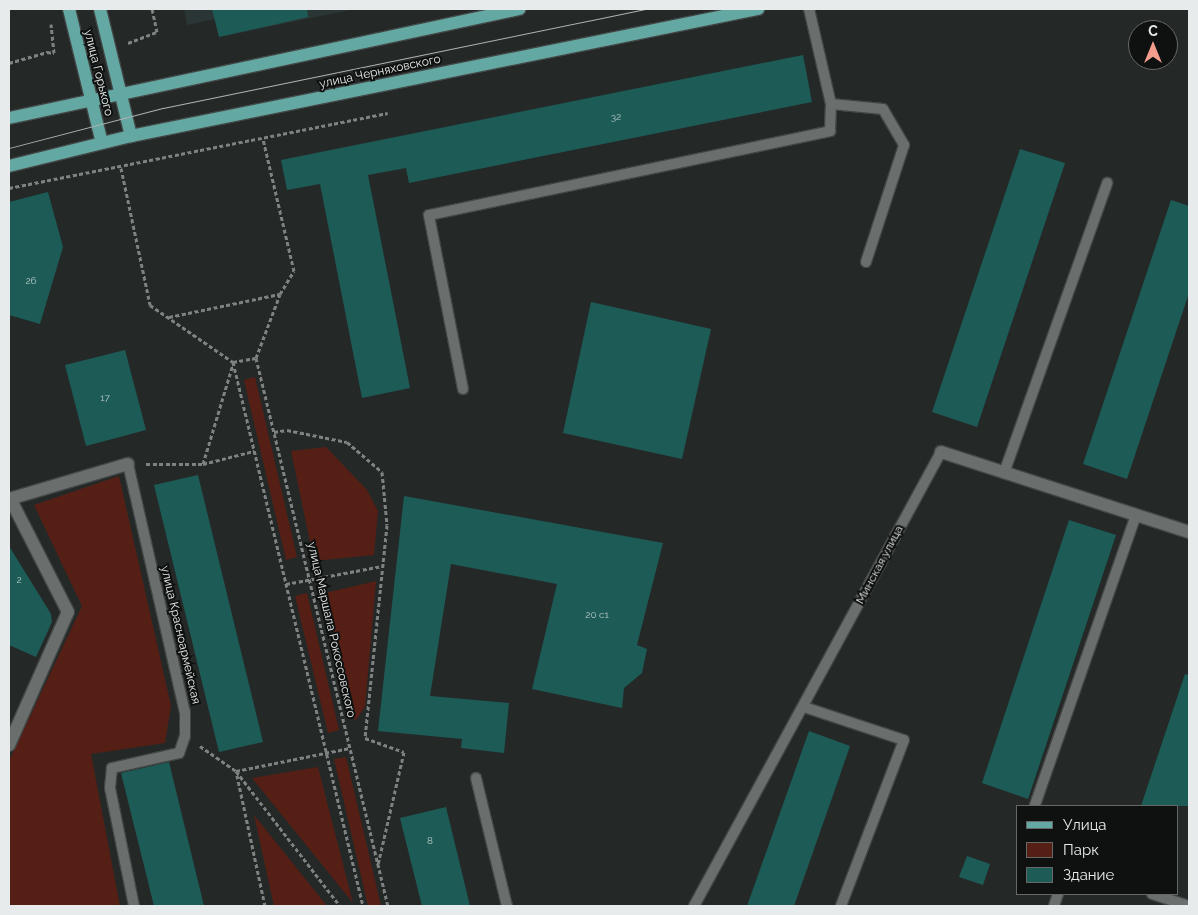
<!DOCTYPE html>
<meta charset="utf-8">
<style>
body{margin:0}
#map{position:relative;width:1198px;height:915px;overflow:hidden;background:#242928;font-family:Raleway,sans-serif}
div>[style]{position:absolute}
.built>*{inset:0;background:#2a3635}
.green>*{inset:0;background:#561f15}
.building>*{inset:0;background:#1d5b56}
.path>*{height:3px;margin-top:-1.5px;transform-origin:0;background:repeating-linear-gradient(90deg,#7e8282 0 4px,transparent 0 6.5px)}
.roads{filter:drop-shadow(1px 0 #424645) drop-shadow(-1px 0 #424645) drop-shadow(0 1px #424645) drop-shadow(0 -1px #424645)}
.lane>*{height:10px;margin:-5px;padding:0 5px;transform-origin:5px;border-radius:5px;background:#6a6f6e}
.street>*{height:12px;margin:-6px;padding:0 6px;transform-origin:6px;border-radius:6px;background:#6a6f6e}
.primary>*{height:12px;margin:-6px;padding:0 6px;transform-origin:6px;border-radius:6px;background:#63a8a2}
.tram>*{height:1px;margin:-0.5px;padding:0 0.5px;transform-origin:0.5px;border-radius:0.5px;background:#b0b4b3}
span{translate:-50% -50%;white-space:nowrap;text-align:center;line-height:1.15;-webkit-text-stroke:4px #0f1111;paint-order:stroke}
.number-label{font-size:10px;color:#b5c7c6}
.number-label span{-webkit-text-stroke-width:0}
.street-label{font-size:12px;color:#e8ebeb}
.frame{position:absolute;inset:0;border:10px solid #e8ebeb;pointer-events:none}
.legend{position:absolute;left:1016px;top:805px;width:162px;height:90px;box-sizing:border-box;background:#0f1111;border:1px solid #666868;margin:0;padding:6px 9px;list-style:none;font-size:15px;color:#e8ebeb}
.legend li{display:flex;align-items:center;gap:10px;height:25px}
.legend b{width:25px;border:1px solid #666868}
.north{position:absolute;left:1128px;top:20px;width:50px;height:50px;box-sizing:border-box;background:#0f1111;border:1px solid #666868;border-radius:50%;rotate:0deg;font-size:14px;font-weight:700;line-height:20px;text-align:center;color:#e8ebeb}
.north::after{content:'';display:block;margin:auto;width:18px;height:22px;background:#f49d8c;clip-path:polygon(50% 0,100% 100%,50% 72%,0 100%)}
</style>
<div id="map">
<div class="built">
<div style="clip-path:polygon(184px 9px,355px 9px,219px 37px,215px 19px,187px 25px)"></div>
</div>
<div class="green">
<div style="clip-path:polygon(255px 377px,297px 557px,286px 560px,244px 380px)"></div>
<div style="clip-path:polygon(326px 447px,367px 490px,378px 511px,374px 555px,314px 561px,291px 451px)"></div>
<div style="clip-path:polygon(119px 476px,171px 706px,165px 743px,91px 754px,120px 906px,9px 906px,9px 761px,82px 606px,34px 505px)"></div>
<div style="clip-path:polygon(376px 581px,365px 707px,355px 721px,325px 593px)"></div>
<div style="clip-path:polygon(307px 593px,339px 730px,328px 733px,295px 596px)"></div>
<div style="clip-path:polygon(346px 757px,381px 906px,368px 906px,334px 759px)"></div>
<div style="clip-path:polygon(318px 767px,353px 903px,252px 778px)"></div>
<div style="clip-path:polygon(254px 815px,327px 906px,274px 906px)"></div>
</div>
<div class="building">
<div style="clip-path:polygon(212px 9px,307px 9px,308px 17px,219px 37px)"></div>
<div style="clip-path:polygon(803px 55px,812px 102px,409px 183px,406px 168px,368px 175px,410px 388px,362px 398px,320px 184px,287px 190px,281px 160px)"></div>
<div style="clip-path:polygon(1020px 149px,1065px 163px,977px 427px,932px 412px)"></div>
<div style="clip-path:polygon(48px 192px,63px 247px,40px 324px,9px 315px,9px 202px)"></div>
<div style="clip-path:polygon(1171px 200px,1189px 206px,1189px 293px,1127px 479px,1083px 464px)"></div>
<div style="clip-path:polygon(591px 302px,711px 329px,682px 459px,563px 433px)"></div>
<div style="clip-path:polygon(125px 350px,146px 430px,86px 446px,65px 365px)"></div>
<div style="clip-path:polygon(198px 475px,263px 742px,219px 752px,154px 485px)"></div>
<div style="clip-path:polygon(404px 496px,663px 543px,637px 645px,647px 649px,642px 673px,624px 688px,622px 708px,532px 689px,557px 584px,451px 564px,430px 696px,509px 703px,504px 753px,461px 748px,462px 739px,378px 731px)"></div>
<div style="clip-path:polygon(1069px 520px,1116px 535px,1028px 799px,982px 783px)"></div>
<div style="clip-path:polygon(9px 546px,51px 614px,52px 622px,36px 657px,9px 645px)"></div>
<div style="clip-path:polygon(1185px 674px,1189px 675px,1189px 806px,1141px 806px)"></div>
<div style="clip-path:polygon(809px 731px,850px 746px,832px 798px,794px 906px,747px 906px)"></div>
<div style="clip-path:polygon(169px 762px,204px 906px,154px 906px,121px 773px)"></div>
<div style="clip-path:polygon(446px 807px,470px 906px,422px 906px,400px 818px)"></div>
<div style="clip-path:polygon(967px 856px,990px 864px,983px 885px,959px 877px)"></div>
</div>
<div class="path">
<div style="left:128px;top:43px;width:31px;rotate:-21deg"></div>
<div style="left:157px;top:32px;width:24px;rotate:-102deg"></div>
<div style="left:9px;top:63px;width:40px;rotate:-16deg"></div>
<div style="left:47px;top:52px;width:7px;rotate:8deg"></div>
<div style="left:54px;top:53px;width:29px;rotate:-96deg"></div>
<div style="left:121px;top:168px;width:140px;rotate:78deg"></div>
<div style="left:150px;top:305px;width:101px;rotate:34.5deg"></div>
<div style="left:233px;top:362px;width:23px;rotate:-10deg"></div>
<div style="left:256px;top:358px;width:68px;rotate:-69.4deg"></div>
<div style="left:280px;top:294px;width:27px;rotate:-59deg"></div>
<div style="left:294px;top:271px;width:136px;rotate:-103.2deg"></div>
<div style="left:9px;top:188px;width:386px;rotate:-11.2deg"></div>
<div style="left:169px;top:317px;width:113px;rotate:-11.7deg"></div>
<div style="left:256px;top:358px;width:564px;rotate:76.46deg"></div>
<div style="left:233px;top:362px;width:559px;rotate:76.56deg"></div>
<div style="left:274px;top:432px;width:13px;rotate:-9deg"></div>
<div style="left:287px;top:430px;width:61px;rotate:11.3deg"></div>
<div style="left:347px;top:442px;width:46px;rotate:40.6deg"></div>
<div style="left:382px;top:472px;width:53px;rotate:84.6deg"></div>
<div style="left:387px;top:525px;width:214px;rotate:95.9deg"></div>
<div style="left:365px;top:738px;width:41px;rotate:19.7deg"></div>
<div style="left:404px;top:752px;width:116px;rotate:103deg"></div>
<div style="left:146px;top:464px;width:57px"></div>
<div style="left:203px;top:464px;width:53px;rotate:-14.3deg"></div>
<div style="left:203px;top:464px;width:104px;rotate:-73.3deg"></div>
<div style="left:286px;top:584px;width:98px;rotate:-10.6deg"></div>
<div style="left:200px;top:746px;width:44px;rotate:34.8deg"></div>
<div style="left:236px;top:771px;width:170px;rotate:52.4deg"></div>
<div style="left:265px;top:906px;width:138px;rotate:-102.1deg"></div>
<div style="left:236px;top:771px;width:116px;rotate:-11.4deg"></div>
</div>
<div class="roads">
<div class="lane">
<div style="left:831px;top:104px;width:52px;rotate:5.5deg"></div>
<div style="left:883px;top:109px;width:42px;rotate:59.7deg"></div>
<div style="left:904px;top:145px;width:123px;rotate:108deg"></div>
<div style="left:463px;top:389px;width:177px;rotate:-101.1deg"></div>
<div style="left:429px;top:215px;width:410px;rotate:-11.8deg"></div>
<div style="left:830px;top:131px;width:27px;rotate:-88deg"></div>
<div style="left:831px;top:104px;width:98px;rotate:-103deg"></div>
<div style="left:128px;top:464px;width:254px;rotate:77.1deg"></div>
<div style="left:185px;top:712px;width:24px;rotate:90deg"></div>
<div style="left:185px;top:736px;width:18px;rotate:109deg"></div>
<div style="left:179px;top:753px;width:69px;rotate:167.4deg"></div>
<div style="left:112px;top:768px;width:20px;rotate:96deg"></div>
<div style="left:110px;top:788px;width:120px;rotate:78.5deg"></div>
<div style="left:1004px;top:473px;width:308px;rotate:-70.4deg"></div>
<div style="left:804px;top:707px;width:105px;rotate:18.3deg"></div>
<div style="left:904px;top:740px;width:178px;rotate:110.8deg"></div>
<div style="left:476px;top:778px;width:132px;rotate:76.4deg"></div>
<div style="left:1035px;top:805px;width:307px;rotate:-70.8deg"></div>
<div style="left:1152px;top:894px;width:39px;rotate:18deg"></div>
<div style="left:694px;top:906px;width:517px;rotate:-61.45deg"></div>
<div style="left:1054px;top:906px;width:13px;rotate:-72deg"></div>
</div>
<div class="street">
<div style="left:941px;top:452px;width:261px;rotate:17.9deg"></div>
<div style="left:9px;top:499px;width:124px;rotate:-16.4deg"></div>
<div style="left:9px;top:745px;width:145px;rotate:-66.1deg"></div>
<div style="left:68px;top:612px;width:128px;rotate:-117deg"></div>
</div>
<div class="primary">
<div style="left:69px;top:9px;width:138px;rotate:76.2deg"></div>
<div style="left:100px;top:9px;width:131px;rotate:76.3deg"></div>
<div style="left:9px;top:118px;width:522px;rotate:-12.06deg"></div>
<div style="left:9px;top:166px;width:126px;rotate:-13.8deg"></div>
<div style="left:131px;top:136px;width:640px;rotate:-11.45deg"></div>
</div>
</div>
<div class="tram">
<div style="left:9px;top:148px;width:159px;rotate:-14.6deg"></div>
<div style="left:163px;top:108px;width:491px;rotate:-11.6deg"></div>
</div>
<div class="number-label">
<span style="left:616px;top:117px">32</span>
<span style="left:31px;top:281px">26</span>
<span style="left:105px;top:398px">17</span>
<span style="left:19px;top:580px">2</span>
<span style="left:597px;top:615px">20 с1</span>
<span style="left:430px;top:841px">8</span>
</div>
<div class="street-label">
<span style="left:380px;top:72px;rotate:-12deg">улица Черняховского</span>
<span style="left:98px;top:73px;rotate:76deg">улица Горького</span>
<span style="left:880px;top:565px;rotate:-62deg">Минская улица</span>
<span style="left:331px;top:630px;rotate:77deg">улица Маршала Рокоссовского</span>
<span style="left:180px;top:635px;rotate:77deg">улица Красноармейская</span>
</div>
<div class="frame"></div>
<ul class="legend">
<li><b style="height:6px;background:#63a8a2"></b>Улица</li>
<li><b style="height:14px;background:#561f15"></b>Парк</li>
<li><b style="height:14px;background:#1d5b56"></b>Здание</li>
</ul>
<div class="north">С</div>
</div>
